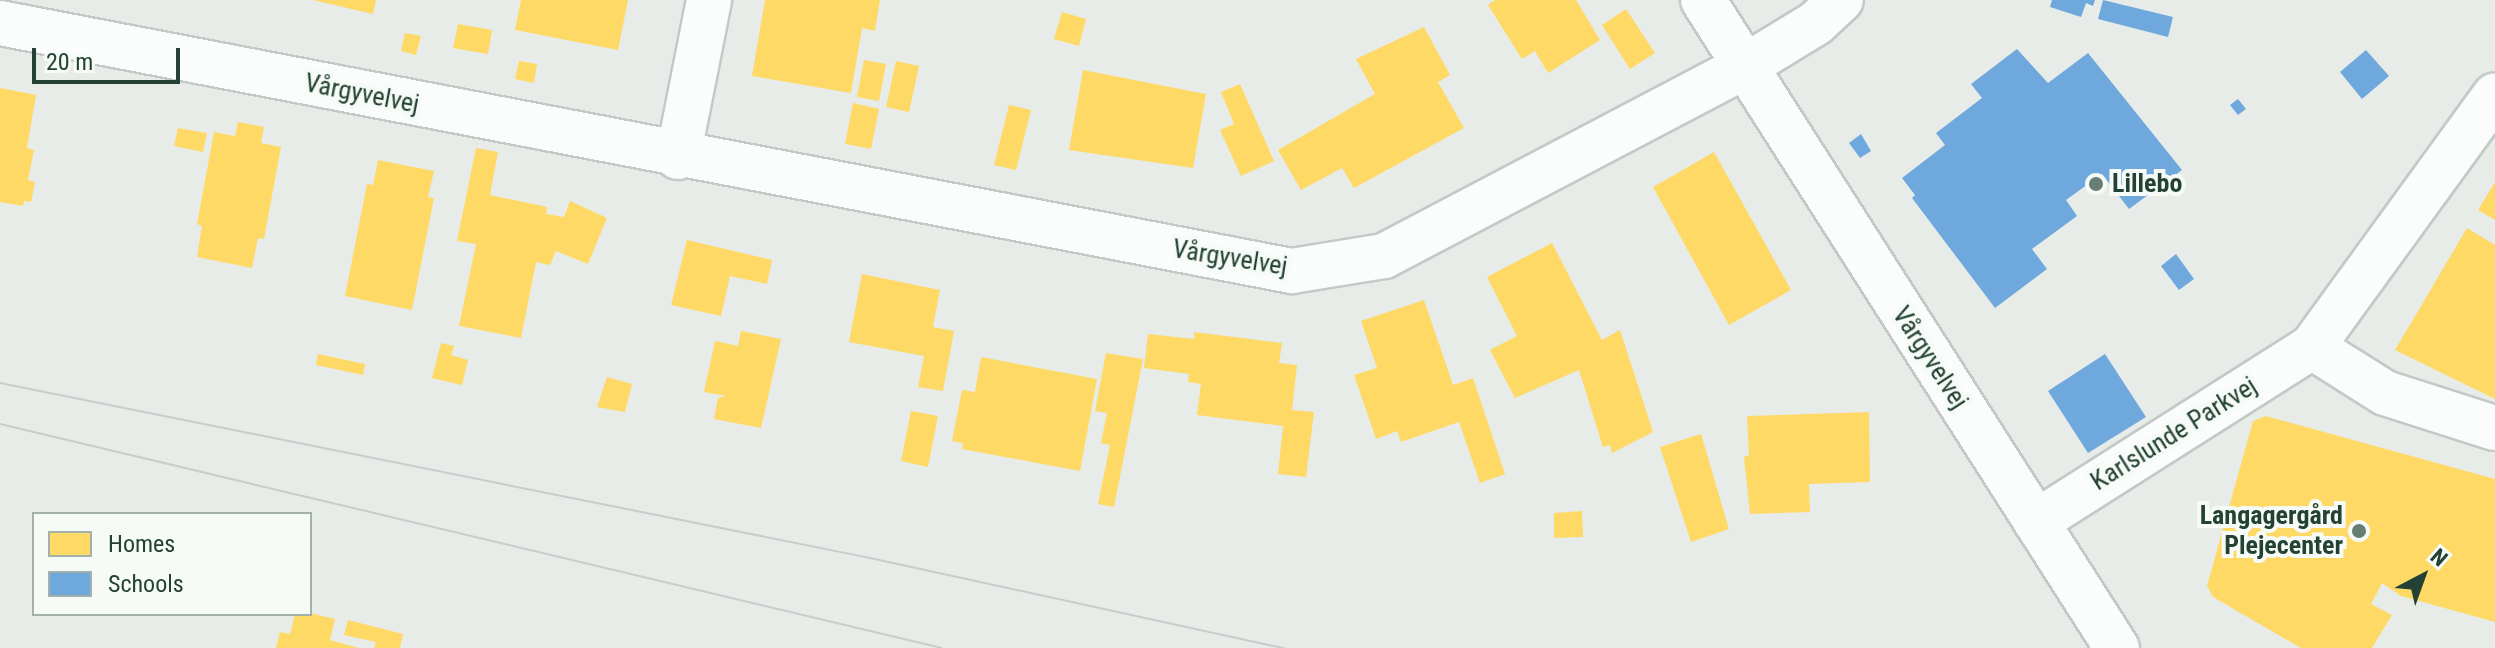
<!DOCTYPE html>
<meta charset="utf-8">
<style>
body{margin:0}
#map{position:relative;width:2495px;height:648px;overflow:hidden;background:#e7ece9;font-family:"Roboto Condensed",sans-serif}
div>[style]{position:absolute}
.homes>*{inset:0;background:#ffd966}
.schools>*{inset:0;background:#6fa8dc}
.roads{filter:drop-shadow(2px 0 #c4c9c6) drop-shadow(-2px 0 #c4c9c6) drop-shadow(0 2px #c4c9c6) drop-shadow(0 -2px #c4c9c6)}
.minor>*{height:44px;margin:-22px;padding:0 22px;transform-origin:22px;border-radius:22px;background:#fbfcfc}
.tram>*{height:2px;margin:-1px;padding:0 1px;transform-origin:1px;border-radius:1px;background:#c8cdca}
.dots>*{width:22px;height:22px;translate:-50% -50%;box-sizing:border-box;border:4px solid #f6fbf7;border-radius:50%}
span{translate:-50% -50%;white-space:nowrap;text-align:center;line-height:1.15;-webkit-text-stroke:8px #f6fbf7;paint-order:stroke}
.street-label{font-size:26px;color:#234134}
.poi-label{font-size:26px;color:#234134;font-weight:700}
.left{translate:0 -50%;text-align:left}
.right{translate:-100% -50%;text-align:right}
.legend{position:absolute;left:32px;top:512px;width:280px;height:104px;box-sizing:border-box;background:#f6fbf7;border:2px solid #a2b1a9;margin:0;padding:10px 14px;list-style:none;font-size:24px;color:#234134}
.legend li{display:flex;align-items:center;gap:16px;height:40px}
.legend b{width:40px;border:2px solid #a2b1a9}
.north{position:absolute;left:2383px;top:536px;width:80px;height:80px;-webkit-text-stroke:6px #f6fbf7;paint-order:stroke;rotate:41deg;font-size:22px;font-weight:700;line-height:32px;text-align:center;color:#234134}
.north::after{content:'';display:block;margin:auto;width:28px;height:36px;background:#234134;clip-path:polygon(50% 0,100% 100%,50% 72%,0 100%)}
.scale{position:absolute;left:32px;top:48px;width:148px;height:36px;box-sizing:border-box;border:4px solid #234134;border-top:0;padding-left:10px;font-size:24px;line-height:28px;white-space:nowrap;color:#234134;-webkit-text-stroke:6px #f6fbf7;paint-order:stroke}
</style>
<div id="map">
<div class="homes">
<div style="clip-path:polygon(313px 0,376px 0,373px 14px)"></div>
<div style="clip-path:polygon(521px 0,628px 0,618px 50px,515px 30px)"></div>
<div style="clip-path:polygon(765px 0,880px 0,875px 31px,862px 28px,851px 93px,752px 76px)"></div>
<div style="clip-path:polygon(1495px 0,1576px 0,1600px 40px,1548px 73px,1535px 51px,1522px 59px,1488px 5px)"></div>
<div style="clip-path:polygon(1626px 9px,1655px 53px,1630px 69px,1602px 25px)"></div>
<div style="clip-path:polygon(1062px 12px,1086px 19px,1079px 46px,1054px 39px)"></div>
<div style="clip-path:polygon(458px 24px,492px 30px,488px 54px,453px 48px)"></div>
<div style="clip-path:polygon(1424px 27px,1450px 75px,1438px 82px,1464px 128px,1354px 188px,1342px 168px,1301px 190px,1278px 150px,1375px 94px,1356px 59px)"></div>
<div style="clip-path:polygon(405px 33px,421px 36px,416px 55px,401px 51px)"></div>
<div style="clip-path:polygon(864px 60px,886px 64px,879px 101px,857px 97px)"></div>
<div style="clip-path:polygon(519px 61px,537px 64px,534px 83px,515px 79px)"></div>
<div style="clip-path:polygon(896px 61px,919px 66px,909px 112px,886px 107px)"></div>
<div style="clip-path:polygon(1083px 70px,1206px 94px,1193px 168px,1069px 150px)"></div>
<div style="clip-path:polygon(1240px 84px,1274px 161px,1241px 176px,1220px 130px,1234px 124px,1221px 92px)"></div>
<div style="clip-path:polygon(0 88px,36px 95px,27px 148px,34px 150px,28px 180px,35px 182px,31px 202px,24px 201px,23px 206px,0 202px)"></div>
<div style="clip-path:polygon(853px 103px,879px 109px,871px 149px,845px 144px)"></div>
<div style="clip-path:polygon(1009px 105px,1031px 110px,1016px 170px,994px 165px)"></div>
<div style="clip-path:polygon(238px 122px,264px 127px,261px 143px,281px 147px,264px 239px,258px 238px,252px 268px,197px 257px,202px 226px,197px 224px,214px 132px,235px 136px)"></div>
<div style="clip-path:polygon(178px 128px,207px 133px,203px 152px,174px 146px)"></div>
<div style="clip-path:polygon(476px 148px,498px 152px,490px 195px,547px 207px,546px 214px,564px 217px,570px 201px,607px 218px,588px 264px,556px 251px,550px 265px,536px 262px,521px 338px,459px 326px,476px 244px,457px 241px)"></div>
<div style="clip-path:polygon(1714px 152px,1791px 290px,1729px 325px,1653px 187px)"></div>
<div style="clip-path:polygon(378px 160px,434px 171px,428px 197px,434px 198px,412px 310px,345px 296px,367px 184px,373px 185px)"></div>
<div style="clip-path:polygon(2495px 182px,2495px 220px,2478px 210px)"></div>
<div style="clip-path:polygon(2467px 228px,2495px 245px,2495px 399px,2395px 350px)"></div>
<div style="clip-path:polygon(687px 240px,772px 260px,767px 284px,730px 276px,721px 316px,671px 305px)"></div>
<div style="clip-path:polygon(1552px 243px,1602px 340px,1620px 330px,1653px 432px,1612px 453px,1610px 445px,1603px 447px,1579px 370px,1515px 398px,1490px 350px,1517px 336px,1487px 277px)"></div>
<div style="clip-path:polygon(862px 274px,940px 290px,933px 327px,954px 331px,943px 391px,918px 387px,924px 356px,849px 342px)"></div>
<div style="clip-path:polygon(1424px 300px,1453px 385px,1473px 378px,1505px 474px,1480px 483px,1459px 422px,1401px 442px,1397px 431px,1376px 439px,1354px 375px,1377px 368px,1361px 321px)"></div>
<div style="clip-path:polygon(741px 331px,781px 339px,761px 428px,714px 419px,718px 398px,726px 396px,704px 392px,715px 341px,738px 346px)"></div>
<div style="clip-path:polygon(1194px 332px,1282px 343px,1279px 363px,1297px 365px,1292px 410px,1314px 412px,1306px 477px,1278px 474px,1283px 426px,1197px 415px,1201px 384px,1188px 382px,1189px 374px,1144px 368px,1148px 334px,1194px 339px)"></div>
<div style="clip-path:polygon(441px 343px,454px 346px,451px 355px,468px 360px,462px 385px,432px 378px)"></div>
<div style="clip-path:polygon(1106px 353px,1143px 359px,1114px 507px,1098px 504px,1110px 445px,1101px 443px,1107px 413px,1095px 411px)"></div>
<div style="clip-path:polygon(318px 354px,365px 364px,363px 375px,316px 365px)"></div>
<div style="clip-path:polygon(981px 357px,1097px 379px,1080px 471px,962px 449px,963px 443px,952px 441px,962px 390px,975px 392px)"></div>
<div style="clip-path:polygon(607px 377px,632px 384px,625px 412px,597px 407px)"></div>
<div style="clip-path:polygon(911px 411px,938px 416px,928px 467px,901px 461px)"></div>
<div style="clip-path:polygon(1869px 412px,1870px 482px,1809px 484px,1810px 512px,1750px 514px,1744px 457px,1749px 455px,1747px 416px)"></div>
<div style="clip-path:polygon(2266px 416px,2495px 479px,2495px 622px,2401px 596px,2382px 583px,2371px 604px,2392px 615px,2372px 648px,2301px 648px,2213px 597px,2207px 586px,2253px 421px)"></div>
<div style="clip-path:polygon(1701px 434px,1729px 529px,1691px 542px,1660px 447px)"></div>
<div style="clip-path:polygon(1582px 511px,1583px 537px,1554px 538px,1554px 513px)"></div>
<div style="clip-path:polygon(310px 613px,335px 619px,330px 640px,359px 648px,276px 648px,280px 632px,290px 634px,295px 614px)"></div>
<div style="clip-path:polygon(348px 620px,403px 634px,400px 648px,374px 648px,376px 642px,344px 635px)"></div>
</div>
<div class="schools">
<div style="clip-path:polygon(2052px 0,2095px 0,2093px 6px,2086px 3px,2081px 17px,2050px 7px)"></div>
<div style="clip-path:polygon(2103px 0,2173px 17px,2168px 37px,2098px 19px)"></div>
<div style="clip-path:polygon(2017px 49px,2048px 83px,2088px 53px,2182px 170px,2129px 209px,2102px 174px,2066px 200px,2077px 216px,2032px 249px,2047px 269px,1995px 308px,1912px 198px,1915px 195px,1902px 178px,1945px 145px,1936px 133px,1982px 98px,1971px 84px)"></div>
<div style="clip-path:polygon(2366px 50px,2389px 76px,2362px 99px,2340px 72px)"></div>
<div style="clip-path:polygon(2238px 99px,2246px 109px,2238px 115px,2230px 105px)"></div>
<div style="clip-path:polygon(1861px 134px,1871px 151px,1860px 158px,1849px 143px)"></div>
<div style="clip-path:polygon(2176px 254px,2194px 279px,2179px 290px,2161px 266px)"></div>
<div style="clip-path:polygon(2105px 354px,2146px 417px,2088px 453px,2048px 391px)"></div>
</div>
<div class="roads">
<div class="minor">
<div style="left:1703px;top:0;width:769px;rotate:57.43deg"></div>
<div style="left:0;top:23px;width:1316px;rotate:10.87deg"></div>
<div style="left:1292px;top:271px;width:93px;rotate:-9.3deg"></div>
<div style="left:1384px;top:256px;width:407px;rotate:-27.7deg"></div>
<div style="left:1744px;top:67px;width:84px;rotate:-31.4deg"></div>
<div style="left:1816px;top:23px;width:34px;rotate:-43deg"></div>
<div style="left:678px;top:157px;width:160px;rotate:-78.8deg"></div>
<div style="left:2312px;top:347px;width:86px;rotate:32.2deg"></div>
<div style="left:2385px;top:393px;width:115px;rotate:17.7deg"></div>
<div style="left:2036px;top:522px;width:327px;rotate:-32.4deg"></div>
<div style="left:2312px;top:347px;width:311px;rotate:-54deg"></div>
</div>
</div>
<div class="tram">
<div style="left:0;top:383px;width:887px;rotate:11.37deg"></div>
<div style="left:870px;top:558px;width:424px;rotate:12.3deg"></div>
<div style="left:0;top:424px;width:968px;rotate:13.38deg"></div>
</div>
<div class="dots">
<div style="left:2096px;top:184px;background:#687d73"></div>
<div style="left:2359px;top:531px;background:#687d73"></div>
</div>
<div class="street-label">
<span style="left:362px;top:94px;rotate:11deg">Vårgyvelvej</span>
<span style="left:1230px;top:258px;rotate:9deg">Vårgyvelvej</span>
<span style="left:1930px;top:358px;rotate:57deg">Vårgyvelvej</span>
<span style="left:2174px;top:434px;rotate:-32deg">Karlslunde Parkvej</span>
</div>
<div class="poi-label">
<span class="left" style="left:2112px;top:184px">Lillebo</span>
<span class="right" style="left:2343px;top:531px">Langagergård<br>Plejecenter</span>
</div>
<ul class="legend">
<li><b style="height:22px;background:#ffd966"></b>Homes</li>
<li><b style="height:22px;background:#6fa8dc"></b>Schools</li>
</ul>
<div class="north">N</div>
<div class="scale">20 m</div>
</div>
